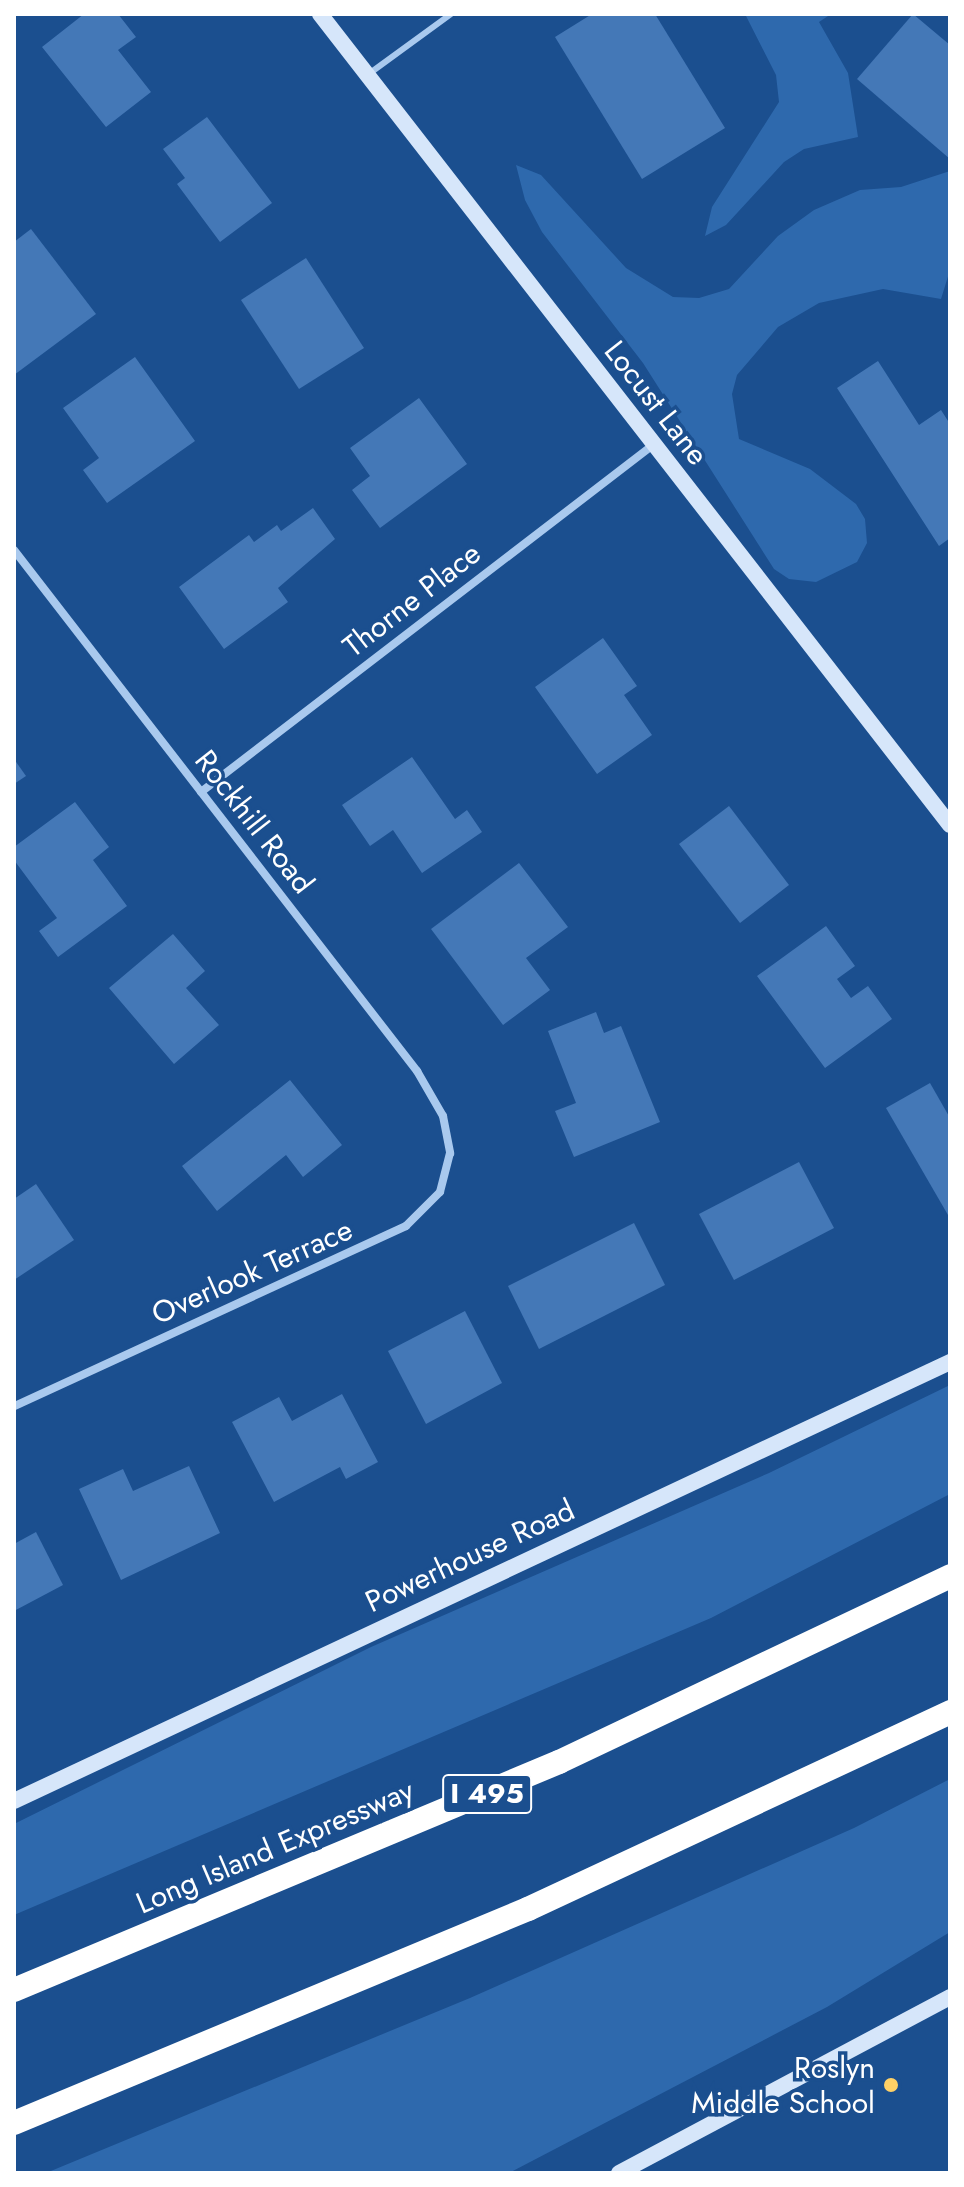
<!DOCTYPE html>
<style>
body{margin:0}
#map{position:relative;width:964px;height:2187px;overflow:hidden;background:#1b4f8f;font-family:Jost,sans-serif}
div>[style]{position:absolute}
.green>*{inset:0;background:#2e69ad}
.building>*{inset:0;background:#4478b7}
.lane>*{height:6px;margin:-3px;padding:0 3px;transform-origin:3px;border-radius:3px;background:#a9c9ee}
.street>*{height:8px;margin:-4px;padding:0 4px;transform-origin:4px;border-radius:4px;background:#a9c9ee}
.secondary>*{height:16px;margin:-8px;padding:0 8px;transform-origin:8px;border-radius:8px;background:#d6e6fa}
.highway>*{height:24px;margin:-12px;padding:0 12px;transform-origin:12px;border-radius:12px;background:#fff}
.dots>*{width:22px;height:22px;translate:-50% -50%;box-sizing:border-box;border:4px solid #1b4f8f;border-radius:50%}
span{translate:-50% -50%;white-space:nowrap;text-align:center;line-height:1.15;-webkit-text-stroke:7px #1b4f8f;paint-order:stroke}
.shield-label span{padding:2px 6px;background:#1b4f8f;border:2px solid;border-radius:6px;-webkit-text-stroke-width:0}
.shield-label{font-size:28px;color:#fff;font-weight:700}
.street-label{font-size:30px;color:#fff}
.poi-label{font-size:30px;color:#fff}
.right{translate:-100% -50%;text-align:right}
.frame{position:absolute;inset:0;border:16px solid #fff;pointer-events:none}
</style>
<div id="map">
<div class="green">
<div style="clip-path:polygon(745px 14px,831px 14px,819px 22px,848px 73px,858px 137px,804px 149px,784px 162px,726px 225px,705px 236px,712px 207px,779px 102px,776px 75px)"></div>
<div style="clip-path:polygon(516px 165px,541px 175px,626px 268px,673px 297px,699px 298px,729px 289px,778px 236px,814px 210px,860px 190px,901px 187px,950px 171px,950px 270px,941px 299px,883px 289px,819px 303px,778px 327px,737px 375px,732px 394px,739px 439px,810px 469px,856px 504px,865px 519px,867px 543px,857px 562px,816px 582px,789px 579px,774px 569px,643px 363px,542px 232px,525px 200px)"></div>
<div style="clip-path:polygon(950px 1385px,950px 1494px,711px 1618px,14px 1915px,14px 1824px,371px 1647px,769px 1473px)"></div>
<div style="clip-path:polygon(950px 1779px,950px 1932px,827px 2007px,509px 2173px,46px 2173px,470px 1998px,854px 1828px)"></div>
</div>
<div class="building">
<div style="clip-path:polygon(84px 14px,118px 14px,136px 37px,118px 50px,151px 92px,106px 127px,42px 47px)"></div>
<div style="clip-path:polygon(592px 14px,655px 14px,725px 128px,642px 179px,555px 37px)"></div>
<div style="clip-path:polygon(913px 14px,950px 45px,950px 159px,857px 79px)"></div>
<div style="clip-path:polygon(207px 117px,272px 203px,220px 242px,177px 184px,185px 178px,163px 149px)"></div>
<div style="clip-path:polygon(31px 229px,96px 314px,14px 375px,14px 242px)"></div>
<div style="clip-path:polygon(306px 258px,364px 348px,299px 389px,241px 300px)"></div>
<div style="clip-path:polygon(135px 357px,195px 441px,107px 503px,83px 470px,99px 458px,63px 408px)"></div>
<div style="clip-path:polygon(878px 361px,919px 425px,941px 410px,950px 424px,950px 538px,939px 546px,837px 388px)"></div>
<div style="clip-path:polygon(419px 398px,467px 464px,380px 528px,352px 490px,370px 476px,350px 448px)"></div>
<div style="clip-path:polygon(313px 508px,335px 539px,278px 588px,288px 602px,224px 649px,179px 587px,249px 535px,254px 542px,277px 525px,281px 531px)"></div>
<div style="clip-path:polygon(603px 638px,637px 686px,624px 695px,652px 735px,597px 774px,535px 687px)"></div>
<div style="clip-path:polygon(412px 757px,455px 819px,467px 810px,482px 832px,422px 873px,393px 830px,370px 846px,342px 805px)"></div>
<div style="clip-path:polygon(14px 759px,26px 776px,14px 784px)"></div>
<div style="clip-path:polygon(75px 802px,109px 847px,93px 860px,127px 906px,58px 957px,39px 931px,57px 918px,14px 860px,14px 847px)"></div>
<div style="clip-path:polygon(729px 806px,789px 885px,740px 923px,679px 844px)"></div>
<div style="clip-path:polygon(519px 863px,568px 927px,526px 958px,550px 990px,503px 1025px,431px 929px)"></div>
<div style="clip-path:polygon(826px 926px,855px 966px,837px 979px,851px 998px,868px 986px,892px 1019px,825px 1068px,757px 976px)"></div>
<div style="clip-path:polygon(173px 934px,205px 971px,186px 988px,219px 1025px,174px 1064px,109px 988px)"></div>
<div style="clip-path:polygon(596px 1012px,604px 1033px,621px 1026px,660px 1122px,574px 1157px,555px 1111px,576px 1103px,548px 1031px)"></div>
<div style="clip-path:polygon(290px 1080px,342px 1145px,303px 1177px,286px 1155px,217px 1211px,182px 1166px)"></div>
<div style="clip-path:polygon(930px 1083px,950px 1118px,948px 1215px,886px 1108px)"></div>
<div style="clip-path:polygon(799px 1162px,834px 1228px,734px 1280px,699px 1214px)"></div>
<div style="clip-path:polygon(36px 1184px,74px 1240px,14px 1280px,14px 1199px)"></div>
<div style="clip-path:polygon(634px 1223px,665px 1285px,539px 1349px,508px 1286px)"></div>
<div style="clip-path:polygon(465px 1311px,502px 1383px,426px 1424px,388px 1351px)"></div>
<div style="clip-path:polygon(342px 1394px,378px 1462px,346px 1479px,340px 1467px,274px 1502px,232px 1422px,279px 1397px,292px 1421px)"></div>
<div style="clip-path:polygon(189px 1466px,220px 1533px,121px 1580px,79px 1489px,123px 1469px,133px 1491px)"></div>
<div style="clip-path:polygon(36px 1532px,63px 1585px,14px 1611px,14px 1544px)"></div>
</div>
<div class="lane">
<div style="left:370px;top:73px;width:100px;rotate:-36.1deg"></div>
</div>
<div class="street">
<div style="left:14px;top:550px;width:659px;rotate:52.28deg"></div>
<div style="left:417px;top:1071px;width:52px;rotate:60deg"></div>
<div style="left:443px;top:1116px;width:38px;rotate:79deg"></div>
<div style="left:450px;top:1153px;width:40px;rotate:104.4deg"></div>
<div style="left:440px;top:1192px;width:48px;rotate:135deg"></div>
<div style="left:406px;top:1226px;width:431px;rotate:155.3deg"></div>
<div style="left:201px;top:792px;width:570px;rotate:-37.51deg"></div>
</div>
<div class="secondary">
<div style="left:320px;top:14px;width:1027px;rotate:52.16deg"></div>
<div style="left:14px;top:1801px;width:1034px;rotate:-25.13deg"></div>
<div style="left:619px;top:2173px;width:375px;rotate:-28deg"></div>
</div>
<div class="highway">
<div style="left:14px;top:1990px;width:591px;rotate:-22.7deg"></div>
<div style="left:559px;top:1762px;width:433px;rotate:-25.4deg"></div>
<div style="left:14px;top:2123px;width:557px;rotate:-22.6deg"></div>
<div style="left:528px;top:1909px;width:466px;rotate:-25deg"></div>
</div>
<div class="dots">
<div style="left:891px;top:2085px;background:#ffd166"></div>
</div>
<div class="shield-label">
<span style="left:487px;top:1794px">I 495</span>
</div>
<div class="street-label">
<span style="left:656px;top:403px;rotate:52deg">Locust Lane</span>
<span style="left:412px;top:600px;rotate:-38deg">Thorne Place</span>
<span style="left:254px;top:822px;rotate:52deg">Rockhill Road</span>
<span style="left:252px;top:1272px;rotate:-24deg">Overlook Terrace</span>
<span style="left:470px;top:1556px;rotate:-25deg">Powerhouse Road</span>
<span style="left:275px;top:1847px;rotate:-23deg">Long Island Expressway</span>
</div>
<div class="poi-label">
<span class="right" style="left:875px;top:2085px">Roslyn<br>Middle School</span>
</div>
<div class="frame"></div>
</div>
